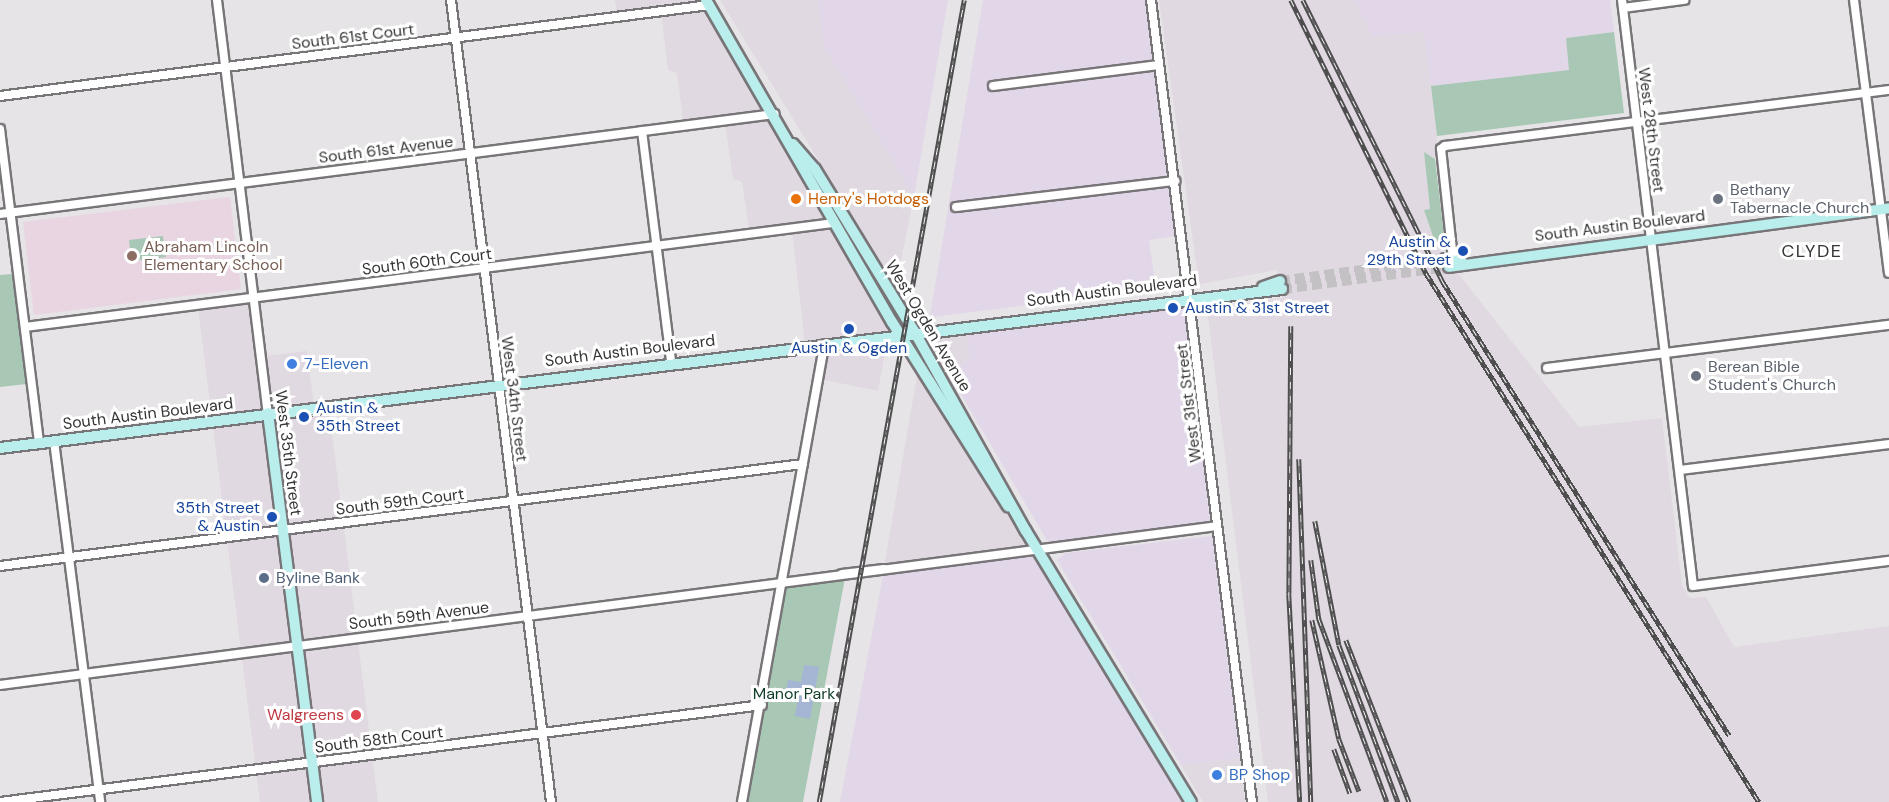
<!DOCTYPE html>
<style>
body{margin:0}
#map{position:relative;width:1889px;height:802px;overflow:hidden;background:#e6e4e6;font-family:"DM Sans",sans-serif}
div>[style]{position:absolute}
.built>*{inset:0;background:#e1d9e1}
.industrial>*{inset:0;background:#e2d6e9}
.education>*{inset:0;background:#e9d4e2}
.green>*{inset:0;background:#a8c7b5}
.water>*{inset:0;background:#a5b5d4}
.secondary-tunnel>*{height:10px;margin-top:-5px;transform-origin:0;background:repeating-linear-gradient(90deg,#c3c1c3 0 10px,transparent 0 15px)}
.roads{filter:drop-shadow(2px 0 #787578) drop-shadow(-2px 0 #787578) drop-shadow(0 2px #787578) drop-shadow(0 -2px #787578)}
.street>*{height:8px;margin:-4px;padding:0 4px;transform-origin:4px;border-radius:4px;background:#fff}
.secondary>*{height:10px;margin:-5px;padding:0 5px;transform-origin:5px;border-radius:5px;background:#baeeec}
.rail>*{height:4.5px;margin-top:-2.25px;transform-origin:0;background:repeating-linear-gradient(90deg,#fff 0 7px,#4f4e4f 0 14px);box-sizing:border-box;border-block:2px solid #4f4e4f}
.dots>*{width:16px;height:16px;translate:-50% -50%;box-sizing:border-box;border:3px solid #fff;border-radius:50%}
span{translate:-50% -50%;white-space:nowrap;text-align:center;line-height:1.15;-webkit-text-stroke:6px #fff;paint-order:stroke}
.street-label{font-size:16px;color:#363536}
.worship-label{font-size:16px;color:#5b616d}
.left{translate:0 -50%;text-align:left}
.food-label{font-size:16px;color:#c56008}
.transit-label{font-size:16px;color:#164399}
.right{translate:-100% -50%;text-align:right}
.education-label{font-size:16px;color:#785e54}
.shop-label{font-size:16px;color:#366cbe}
.service-label{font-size:16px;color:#4e5e75}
.park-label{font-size:16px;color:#0e3c27}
.health-label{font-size:16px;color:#be3a42}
.neighbourhood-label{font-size:18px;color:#363536;letter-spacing:1.5px}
</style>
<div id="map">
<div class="built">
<div style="clip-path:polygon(615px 0,704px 0,895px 331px,805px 343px,792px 231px,750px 236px,742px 182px,733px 179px,725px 123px,684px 128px,677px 73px,668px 70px,661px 13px,618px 19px)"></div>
<div style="clip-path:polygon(720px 0,818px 0,824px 47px,914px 196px,897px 281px,905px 301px)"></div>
<div style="clip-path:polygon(1159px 0,1357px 0,1372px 36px,1424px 31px,1437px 136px,1435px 159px,1424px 152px,1430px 209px,1424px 210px,1436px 245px,1579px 427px,1662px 418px,1682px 585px,1690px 598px,1706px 597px,1734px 647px,1889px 626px,1889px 802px,1268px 802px,1207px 309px,1282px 298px,1277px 270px,1199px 284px)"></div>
<div style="clip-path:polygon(256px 300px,263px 356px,307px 351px,314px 405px,329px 409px,378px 802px,260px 802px,198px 307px)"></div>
<div style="clip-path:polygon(966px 331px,970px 358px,948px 372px,926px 337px)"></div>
<div style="clip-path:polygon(888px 336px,878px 391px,820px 379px,826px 344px)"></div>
<div style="clip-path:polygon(918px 370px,1036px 547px,884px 567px)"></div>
<div style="clip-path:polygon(1240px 758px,1245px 802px,1203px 802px,1181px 765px)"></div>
</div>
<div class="industrial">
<div style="clip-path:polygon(818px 0,948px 0,914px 196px,824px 47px)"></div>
<div style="clip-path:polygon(983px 0,1146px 0,1175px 236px,1149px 240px,1156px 289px,916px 319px,917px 311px,921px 318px,930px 316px)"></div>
<div style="clip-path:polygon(1354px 0,1610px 0,1614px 32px,1566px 38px,1570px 70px,1431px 86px,1424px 32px,1372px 36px)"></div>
<div style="clip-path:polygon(1184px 306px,1210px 521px,1048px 542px,948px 372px,970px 358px,966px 331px)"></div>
<div style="clip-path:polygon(1212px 536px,1240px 758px,1181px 765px,1057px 560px,1066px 553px)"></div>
<div style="clip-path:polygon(1037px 552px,1188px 802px,840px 802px,884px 571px)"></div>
</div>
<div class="education">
<div style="clip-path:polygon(230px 197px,241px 289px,34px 315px,23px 222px)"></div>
</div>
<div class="green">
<div style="clip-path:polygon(1614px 32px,1624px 113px,1437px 136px,1431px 86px,1569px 70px,1566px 38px)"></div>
<div style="clip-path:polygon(1424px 152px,1435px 159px,1446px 251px,1436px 245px,1424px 210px,1430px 209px)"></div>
<div style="clip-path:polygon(163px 236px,166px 257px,131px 261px,129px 240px)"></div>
<div style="clip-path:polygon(12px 274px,26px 384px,0 387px,0 275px)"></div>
<div style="clip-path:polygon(845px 578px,803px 802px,745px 802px,786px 585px)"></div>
</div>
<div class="water">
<div style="clip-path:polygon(804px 665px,819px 667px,810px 719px,795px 716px,798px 698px,785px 695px,788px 680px,801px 682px)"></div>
</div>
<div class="secondary-tunnel">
<div style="left:1280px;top:281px;width:166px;rotate:-7.6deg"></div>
<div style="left:1282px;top:289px;width:168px;rotate:-7.5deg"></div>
</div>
<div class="roads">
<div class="street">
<div style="left:217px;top:0;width:416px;rotate:83deg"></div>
<div style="left:451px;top:0;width:808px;rotate:82.89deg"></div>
<div style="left:1151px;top:0;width:808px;rotate:82.82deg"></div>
<div style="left:1622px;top:0;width:590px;rotate:83.09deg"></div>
<div style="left:1693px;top:586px;width:198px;rotate:-7.3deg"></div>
<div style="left:1854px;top:0;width:275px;rotate:82.7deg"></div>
<div style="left:1623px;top:8px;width:62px;rotate:-7.5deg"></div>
<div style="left:993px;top:86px;width:167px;rotate:-7.2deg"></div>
<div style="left:0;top:96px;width:715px;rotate:-7.31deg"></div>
<div style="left:0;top:129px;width:316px;rotate:82.9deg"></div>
<div style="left:642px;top:131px;width:232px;rotate:82.8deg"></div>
<div style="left:956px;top:207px;width:221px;rotate:-6.8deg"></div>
<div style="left:0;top:214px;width:781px;rotate:-7.35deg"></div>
<div style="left:1453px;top:259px;width:111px;rotate:-96.2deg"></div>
<div style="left:1441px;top:149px;width:5px;rotate:-37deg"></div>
<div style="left:1445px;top:146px;width:448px;rotate:-7.2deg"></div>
<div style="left:25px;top:327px;width:816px;rotate:-7.33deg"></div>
<div style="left:1547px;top:368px;width:345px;rotate:-7.2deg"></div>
<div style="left:54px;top:441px;width:364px;rotate:82.7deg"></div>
<div style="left:1680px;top:470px;width:211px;rotate:-7.1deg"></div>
<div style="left:0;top:566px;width:809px;rotate:-7.24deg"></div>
<div style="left:842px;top:574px;width:42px;rotate:-6.8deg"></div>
<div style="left:0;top:685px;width:1227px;rotate:-7.44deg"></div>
<div style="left:0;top:802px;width:768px;rotate:-7.25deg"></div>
<div style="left:742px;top:802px;width:465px;rotate:-79.8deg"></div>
</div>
<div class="secondary">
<div style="left:706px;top:0;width:372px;rotate:60deg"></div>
<div style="left:892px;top:322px;width:218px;rotate:57.8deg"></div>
<div style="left:793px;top:144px;width:33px;rotate:49deg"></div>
<div style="left:815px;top:169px;width:190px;rotate:58.6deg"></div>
<div style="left:914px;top:331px;width:229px;rotate:60.8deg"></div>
<div style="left:1026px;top:531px;width:317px;rotate:58.7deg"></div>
<div style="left:1445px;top:259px;width:17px;rotate:10deg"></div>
<div style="left:1449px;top:267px;width:444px;rotate:-7.6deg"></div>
<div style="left:1263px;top:287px;width:18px;rotate:-19deg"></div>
<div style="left:268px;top:413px;width:392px;rotate:82.8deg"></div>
<div style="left:0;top:448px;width:1292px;rotate:-7.07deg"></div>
</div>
</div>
<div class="rail">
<div style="left:1291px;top:0;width:305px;rotate:63.7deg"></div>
<div style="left:1426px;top:273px;width:625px;rotate:57.81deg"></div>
<div style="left:1303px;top:0;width:315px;rotate:63.6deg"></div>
<div style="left:1443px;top:282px;width:536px;rotate:57.73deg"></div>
<div style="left:1291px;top:326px;width:268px;rotate:90.4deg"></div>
<div style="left:1289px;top:594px;width:208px;rotate:87deg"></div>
<div style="left:1299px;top:459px;width:343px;rotate:88deg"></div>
<div style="left:1315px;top:521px;width:126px;rotate:79deg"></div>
<div style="left:1339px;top:645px;width:168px;rotate:69.4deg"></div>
<div style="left:1311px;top:560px;width:60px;rotate:82.3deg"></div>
<div style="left:1319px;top:619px;width:195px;rotate:69.6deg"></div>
<div style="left:1312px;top:620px;width:122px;rotate:77.2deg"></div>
<div style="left:1339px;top:739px;width:56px;rotate:69deg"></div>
<div style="left:1346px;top:640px;width:174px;rotate:68.7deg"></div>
<div style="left:1334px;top:749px;width:47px;rotate:70deg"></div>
<div style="left:819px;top:802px;width:815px;rotate:-79.75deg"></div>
</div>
<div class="dots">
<div style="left:796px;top:199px;background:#e8710a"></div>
<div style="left:1718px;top:199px;background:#6b7280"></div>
<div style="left:1463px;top:251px;background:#1a4fb4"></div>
<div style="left:132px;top:256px;background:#8d6e63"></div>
<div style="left:1173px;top:308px;background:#1a4fb4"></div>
<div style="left:849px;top:329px;background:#1a4fb4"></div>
<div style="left:292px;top:364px;background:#3f7fe0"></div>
<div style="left:1696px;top:376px;background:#6b7280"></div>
<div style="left:304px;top:417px;background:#1a4fb4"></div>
<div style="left:272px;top:517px;background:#1a4fb4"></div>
<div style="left:264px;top:578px;background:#5c6f8a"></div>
<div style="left:356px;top:715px;background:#e0444e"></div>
<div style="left:1217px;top:775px;background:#3f7fe0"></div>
</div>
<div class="street-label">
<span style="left:353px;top:37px;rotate:-7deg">South 61st Court</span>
<span style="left:1651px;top:130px;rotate:83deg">West 28th Street</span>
<span style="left:386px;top:150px;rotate:-7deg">South 61st Avenue</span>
<span style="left:1620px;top:226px;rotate:-7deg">South Austin Boulevard</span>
<span style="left:427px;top:262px;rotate:-7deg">South 60th Court</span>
<span style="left:1112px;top:291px;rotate:-7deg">South Austin Boulevard</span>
<span style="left:928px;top:326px;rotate:59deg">West Ogden Avenue</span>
<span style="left:630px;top:351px;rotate:-7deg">South Austin Boulevard</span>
<span style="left:514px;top:399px;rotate:83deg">West 34th Street</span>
<span style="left:1189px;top:403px;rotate:-97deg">West 31st Street</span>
<span style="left:148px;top:414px;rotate:-7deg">South Austin Boulevard</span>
<span style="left:288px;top:453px;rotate:83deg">West 35th Street</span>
<span style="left:400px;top:502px;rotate:-7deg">South 59th Court</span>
<span style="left:419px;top:616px;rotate:-7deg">South 59th Avenue</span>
<span style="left:379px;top:740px;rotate:-7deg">South 58th Court</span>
</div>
<div class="worship-label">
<span class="left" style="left:1730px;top:199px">Bethany<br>Tabernacle Church</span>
<span class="left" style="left:1708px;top:376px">Berean Bible<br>Student's Church</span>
</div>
<div class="food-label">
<span class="left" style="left:808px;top:199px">Henry's Hotdogs</span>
</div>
<div class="transit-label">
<span class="right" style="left:1451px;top:251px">Austin &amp;<br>29th Street</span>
<span class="left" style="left:1185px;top:308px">Austin &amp; 31st Street</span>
<span style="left:849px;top:348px">Austin &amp; Ogden</span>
<span class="left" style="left:316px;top:417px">Austin &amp;<br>35th Street</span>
<span class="right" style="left:260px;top:517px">35th Street<br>&amp; Austin</span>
</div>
<div class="education-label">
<span class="left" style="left:144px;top:256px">Abraham Lincoln<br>Elementary School</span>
</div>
<div class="shop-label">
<span class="left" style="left:304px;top:364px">7-Eleven</span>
<span class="left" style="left:1229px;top:775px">BP Shop</span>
</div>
<div class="service-label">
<span class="left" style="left:276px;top:578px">Byline Bank</span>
</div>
<div class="park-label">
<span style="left:794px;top:694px">Manor Park</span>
</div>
<div class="health-label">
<span class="right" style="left:344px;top:715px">Walgreens</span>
</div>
<div class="neighbourhood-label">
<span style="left:1812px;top:251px">CLYDE</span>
</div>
</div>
